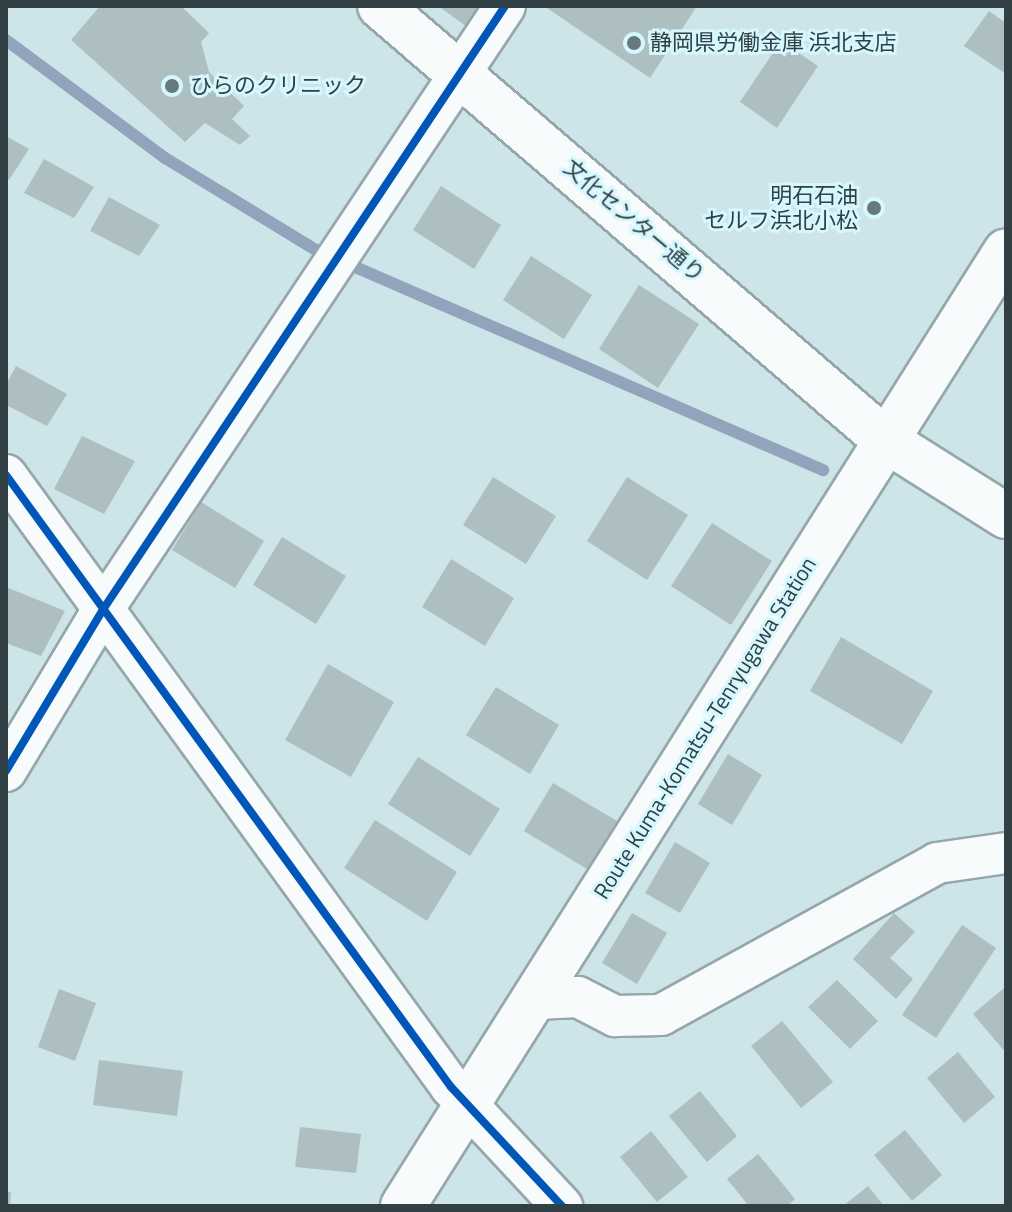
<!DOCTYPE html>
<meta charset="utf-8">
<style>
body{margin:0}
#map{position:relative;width:1012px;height:1212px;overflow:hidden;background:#cde4e9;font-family:"Titillium Web","Noto Sans JP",sans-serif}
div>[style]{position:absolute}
.stream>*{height:12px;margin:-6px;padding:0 6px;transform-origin:6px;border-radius:6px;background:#92a4bc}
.building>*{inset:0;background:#adbfc0}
.roads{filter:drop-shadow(2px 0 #95a7aa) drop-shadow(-2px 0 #95a7aa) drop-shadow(0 2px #95a7aa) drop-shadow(0 -2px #95a7aa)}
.minor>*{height:40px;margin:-20px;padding:0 20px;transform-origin:20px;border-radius:20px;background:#f8fbfc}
.tertiary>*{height:44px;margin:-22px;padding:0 22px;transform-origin:22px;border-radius:22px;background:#f8fbfc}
.secondary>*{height:44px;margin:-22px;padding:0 22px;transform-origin:22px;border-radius:22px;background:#f8fbfc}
.cycleway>*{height:8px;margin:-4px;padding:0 4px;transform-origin:4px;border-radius:4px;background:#0057b8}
.dots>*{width:22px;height:22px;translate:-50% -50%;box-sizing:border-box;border:4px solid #d6f7fe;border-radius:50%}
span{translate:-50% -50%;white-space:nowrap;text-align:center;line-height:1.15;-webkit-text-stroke:6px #d6f7fe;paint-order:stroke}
.poi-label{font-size:22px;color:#304044}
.left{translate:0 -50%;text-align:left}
.right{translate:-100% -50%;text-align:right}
.street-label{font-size:22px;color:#304044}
.frame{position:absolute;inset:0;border:8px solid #304044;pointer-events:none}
</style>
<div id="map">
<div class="stream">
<div style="left:6px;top:40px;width:198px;rotate:36.6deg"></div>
<div style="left:165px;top:158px;width:177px;rotate:31.4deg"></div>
<div style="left:316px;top:250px;width:553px;rotate:23.46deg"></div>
</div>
<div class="building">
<div style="clip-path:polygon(100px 6px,181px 6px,209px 33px,201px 42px,209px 72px,244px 106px,232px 119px,250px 136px,240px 145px,205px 123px,185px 142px,71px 40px)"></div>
<div style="clip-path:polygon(438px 6px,486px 6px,470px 29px)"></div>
<div style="clip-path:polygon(544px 6px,697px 6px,650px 78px)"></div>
<div style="clip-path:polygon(989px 11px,1006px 23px,1006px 74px,964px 46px)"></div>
<div style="clip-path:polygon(781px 41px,818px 66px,777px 128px,740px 102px)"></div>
<div style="clip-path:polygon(6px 136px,29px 149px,9px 180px,6px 178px)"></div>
<div style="clip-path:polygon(44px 159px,94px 187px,74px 218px,24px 193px)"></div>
<div style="clip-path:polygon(441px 186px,501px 225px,474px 269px,413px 230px)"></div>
<div style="clip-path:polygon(109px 197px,160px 225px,139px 256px,90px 231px)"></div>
<div style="clip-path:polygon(531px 256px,592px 295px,564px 339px,503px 300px)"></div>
<div style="clip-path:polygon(639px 285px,699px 324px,658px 388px,599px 349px)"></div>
<div style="clip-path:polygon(16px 366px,67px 394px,47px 426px,6px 405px,6px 385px)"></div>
<div style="clip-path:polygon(82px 436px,135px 461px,104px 514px,54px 489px)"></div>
<div style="clip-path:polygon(493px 477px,556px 516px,526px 564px,463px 525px)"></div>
<div style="clip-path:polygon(627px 477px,688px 515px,647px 580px,587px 541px)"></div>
<div style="clip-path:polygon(201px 502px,264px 541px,235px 588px,172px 550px)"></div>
<div style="clip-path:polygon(712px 523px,772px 561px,731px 625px,671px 586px)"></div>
<div style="clip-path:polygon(282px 537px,346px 576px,316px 624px,253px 585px)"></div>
<div style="clip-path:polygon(451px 559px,514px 598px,485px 646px,422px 607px)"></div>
<div style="clip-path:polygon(6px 587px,65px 611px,41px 656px,6px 643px)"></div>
<div style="clip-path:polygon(841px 637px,933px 691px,902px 744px,810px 691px)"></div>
<div style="clip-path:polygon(328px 664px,394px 702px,351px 777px,285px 740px)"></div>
<div style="clip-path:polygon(496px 687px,559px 725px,530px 774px,466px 735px)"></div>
<div style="clip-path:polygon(728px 754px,762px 775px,732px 825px,698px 804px)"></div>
<div style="clip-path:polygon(418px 757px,500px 809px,470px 856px,388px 804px)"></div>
<div style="clip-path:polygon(553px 783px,617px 821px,587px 869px,524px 831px)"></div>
<div style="clip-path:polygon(375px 820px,457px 872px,427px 921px,344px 868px)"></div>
<div style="clip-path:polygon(675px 842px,710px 863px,680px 913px,645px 893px)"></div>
<div style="clip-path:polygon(632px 913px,667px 933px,637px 984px,602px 963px)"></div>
<div style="clip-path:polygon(894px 913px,915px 932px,890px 958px,913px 979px,896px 999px,853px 959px)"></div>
<div style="clip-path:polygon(962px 925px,996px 948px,936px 1038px,902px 1015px)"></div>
<div style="clip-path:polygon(837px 980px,878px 1021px,850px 1049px,808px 1007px)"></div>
<div style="clip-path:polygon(1004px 988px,1006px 990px,1006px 1053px,973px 1014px)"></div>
<div style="clip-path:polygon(59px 989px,96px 1003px,75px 1061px,38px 1047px)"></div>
<div style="clip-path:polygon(782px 1021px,833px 1082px,801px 1108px,751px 1046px)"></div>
<div style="clip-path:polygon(958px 1052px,995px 1097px,964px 1123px,927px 1078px)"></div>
<div style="clip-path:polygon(99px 1060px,183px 1071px,177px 1116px,93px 1105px)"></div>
<div style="clip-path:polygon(700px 1091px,737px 1136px,707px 1162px,669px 1116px)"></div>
<div style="clip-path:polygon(300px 1127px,361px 1134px,356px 1173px,295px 1167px)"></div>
<div style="clip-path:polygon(905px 1130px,942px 1175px,912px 1201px,874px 1155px)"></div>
<div style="clip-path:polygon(651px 1131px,688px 1177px,657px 1202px,620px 1157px)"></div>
<div style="clip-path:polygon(758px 1154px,795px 1199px,787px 1206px,749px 1206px,727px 1179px)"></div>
<div style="clip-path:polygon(868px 1186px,884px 1206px,843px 1206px)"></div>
<div style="clip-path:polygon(6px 1192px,11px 1192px,10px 1206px,6px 1206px)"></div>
</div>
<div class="roads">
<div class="minor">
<div style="left:6px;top:475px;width:757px;rotate:53.98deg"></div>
<div style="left:451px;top:1087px;width:163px;rotate:47deg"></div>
<div style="left:6px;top:771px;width:190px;rotate:-59deg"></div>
<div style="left:104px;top:608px;width:723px;rotate:-56.33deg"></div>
<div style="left:537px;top:999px;width:41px;rotate:-2.8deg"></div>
<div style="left:578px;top:997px;width:42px;rotate:27.2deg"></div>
<div style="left:615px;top:1016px;width:46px;rotate:-1.2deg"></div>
<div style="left:661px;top:1015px;width:315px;rotate:-28.8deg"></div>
<div style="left:937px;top:863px;width:70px;rotate:-8.2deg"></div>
</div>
<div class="tertiary">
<div style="left:380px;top:6px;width:664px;rotate:40.67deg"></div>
</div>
<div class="secondary">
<div style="left:884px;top:439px;width:144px;rotate:32.3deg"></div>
<div style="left:403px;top:1206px;width:1129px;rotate:-57.73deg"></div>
</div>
</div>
<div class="cycleway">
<div style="left:6px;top:475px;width:757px;rotate:53.98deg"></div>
<div style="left:451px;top:1087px;width:163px;rotate:47deg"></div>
<div style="left:6px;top:771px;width:190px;rotate:-59deg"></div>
<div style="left:104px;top:608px;width:723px;rotate:-56.33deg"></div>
</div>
<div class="dots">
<div style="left:634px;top:43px;background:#67797e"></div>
<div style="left:172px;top:86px;background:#67797e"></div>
<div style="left:874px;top:208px;background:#67797e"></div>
</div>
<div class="poi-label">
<span class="left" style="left:650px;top:43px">静岡県労働金庫 浜北支店</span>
<span class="left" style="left:190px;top:86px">ひらのクリニック</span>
<span class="right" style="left:858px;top:208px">明石石油<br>セルフ浜北小松</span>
</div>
<div class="street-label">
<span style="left:634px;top:221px;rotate:40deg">文化センター通り</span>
<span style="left:705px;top:728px;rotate:-58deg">Route Kuma-Komatsu-Tenryugawa Station</span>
</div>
<div class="frame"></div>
</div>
